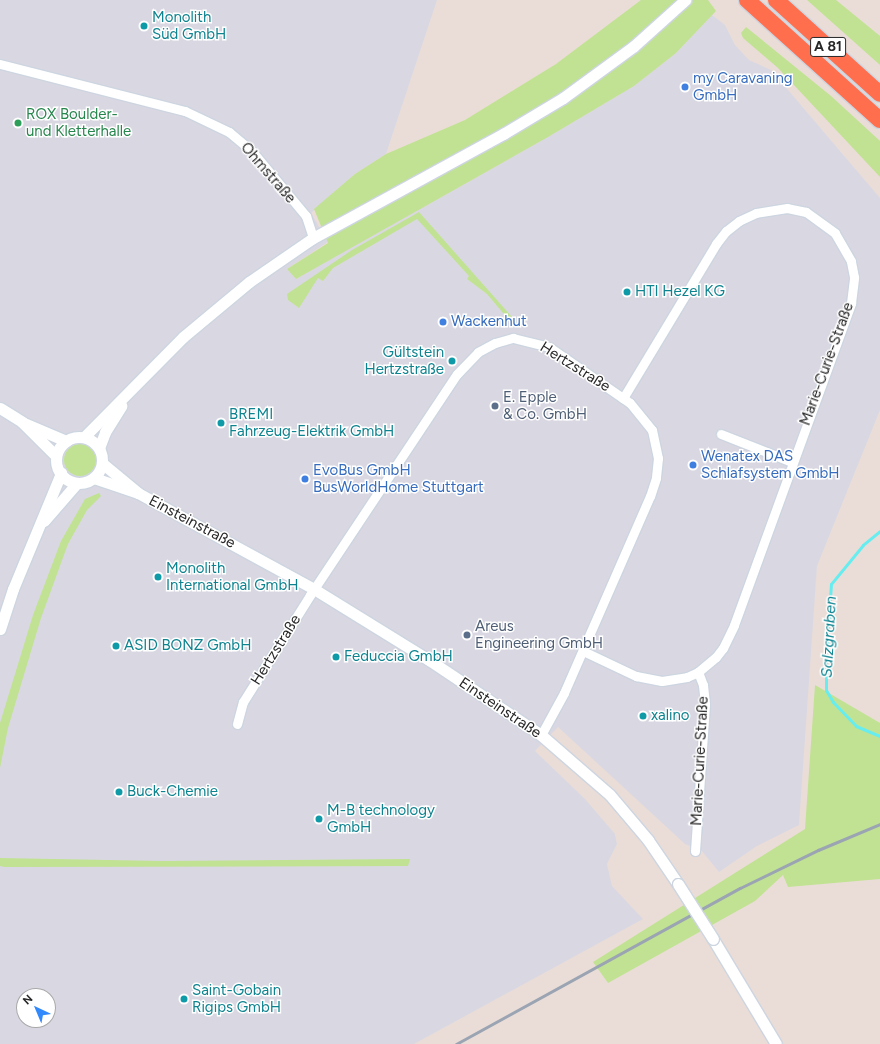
<!DOCTYPE html>
<meta charset="utf-8">
<style>
body{margin:0}
#map{position:relative;width:880px;height:1044px;overflow:hidden;background:#eaddd7;font-family:Figtree,sans-serif}
div>[style]{position:absolute}
.industrial>*{inset:0;background:#d9d8e2}
.green>*{inset:0;background:#c1e292}
.round{border-radius:50%}
.stream>*{height:3px;margin:-1.5px;padding:0 1.5px;transform-origin:1.5px;border-radius:1.5px;background:#67edef}
.roads{filter:drop-shadow(1px 0 #cdd5e0) drop-shadow(-1px 0 #cdd5e0) drop-shadow(0 1px #cdd5e0) drop-shadow(0 -1px #cdd5e0)}
.minor>*{height:9px;margin:-4.5px;padding:0 4.5px;transform-origin:4.5px;border-radius:4.5px;background:#fff}
.tertiary>*{height:11px;margin:-5.5px;padding:0 5.5px;transform-origin:5.5px;border-radius:5.5px;background:#fff}
.tertiary>.ring{margin:-5.5px;padding:0;box-sizing:content-box;background:none;border:11px solid #fff;border-radius:50%}
.motorway>*{height:16px;margin:-8px;padding:0 8px;transform-origin:8px;border-radius:8px;background:#ff6e4d}
.rail>*{height:3px;margin:-1.5px;padding:0 1.5px;transform-origin:1.5px;border-radius:1.5px;background:#9aa4b2}
.bridges{filter:drop-shadow(1px 0 #cdd5e0) drop-shadow(-1px 0 #cdd5e0) drop-shadow(0 1px #cdd5e0) drop-shadow(0 -1px #cdd5e0)}
.tertiary-bridge>*{height:11px;margin:-5.5px;padding:0 5.5px;transform-origin:5.5px;border-radius:5.5px;background:#fff}
.dots>*{width:11px;height:11px;translate:-50% -50%;box-sizing:border-box;border:2px solid #fff;border-radius:50%}
span{translate:-50% -50%;white-space:nowrap;text-align:center;line-height:1.15;-webkit-text-stroke:3px #fff;paint-order:stroke}
.shield-label span{padding:1px 3px;background:#fff;border:1px solid;border-radius:3px;-webkit-text-stroke-width:0}
.shield-label{font-size:14px;color:#272727;font-weight:700}
.culture-label{font-size:15px;color:#0d838f}
.left{translate:0 -50%;text-align:left}
.right{translate:-100% -50%;text-align:right}
.shop-label{font-size:15px;color:#366cbe}
.leisure-label{font-size:15px;color:#27864d}
.street-label{font-size:15px;color:#272727}
.service-label{font-size:15px;color:#4e5e75}
.water-label{font-size:16px;color:#0b828f;font-style:italic}
.north{position:absolute;left:16px;top:988px;width:40px;height:40px;box-sizing:border-box;background:#fff;border:1px solid #a9a9a9;border-radius:50%;rotate:316deg;font-size:11px;font-weight:700;line-height:16px;text-align:center;color:#272727}
.north::after{content:'';display:block;margin:auto;width:14px;height:18px;background:#3289fc;clip-path:polygon(50% 0,100% 100%,50% 72%,0 100%)}
</style>
<div id="map">
<div class="industrial">
<div style="clip-path:polygon(evenodd,0 0,437px 0,386px 154px,355px 174px,311px 213px,328px 242px,287px 269px,296px 279px,548px 137px,634px 86px,676px 53px,712px 15px,725px 25px,735px 45px,749px 60px,771px 70px,880px 198px,880px 410px,817px 566px,799px 825px,757px 846px,719px 872px,701px 850px,685px 844px,558px 727px,535px 751px,585px 799px,615px 834px,617px 844px,607px 864px,612px 886px,643px 919px,414px 1044px,0 1044px,0 0,24px 996px,48px 996px,48px 1020px,24px 1020px,24px 996px)"></div>
</div>
<div class="green">
<div style="clip-path:polygon(641px 0,708px 0,716px 11px,676px 53px,634px 86px,548px 137px,296px 279px,287px 269px,328px 243px,314px 209px,355px 174px,386px 154px,465px 120px,556px 64px)"></div>
<div style="clip-path:polygon(807px 0,836px 0,880px 36px,880px 65px)"></div>
<div style="clip-path:polygon(746px 27px,831px 96px,880px 141px,880px 177px,778px 68px,743px 38px,741px 33px)"></div>
<div style="clip-path:polygon(419px 212px,512px 317px,508px 319px,487px 294px,467px 279px,469px 276px,417px 219px,333px 268px,323px 281px,318px 278px,299px 308px,288px 300px,287px 294px,352px 250px)"></div>
<div class="round" style="left:64px;top:444px;width:32px;height:32px"></div>
<div style="clip-path:polygon(99px 493px,101px 496px,87px 510px,68px 544px,41px 618px,8px 728px,0 768px,0 723px,33px 615px,61px 541px,85px 499px)"></div>
<div style="clip-path:polygon(815px 685px,880px 723px,880px 879px,788px 887px,783px 875px,755px 901px,608px 983px,593px 962px,805px 829px)"></div>
<div style="clip-path:polygon(0 858px,162px 861px,410px 859px,408px 866px,4px 867px,0 866px)"></div>
</div>
<div class="stream">
<div style="left:880px;top:531px;width:22px;rotate:141deg"></div>
<div style="left:863px;top:545px;width:50px;rotate:129.4deg"></div>
<div style="left:831px;top:584px;width:69px;rotate:94.1deg"></div>
<div style="left:826px;top:653px;width:37px;rotate:90deg"></div>
<div style="left:826px;top:690px;width:14px;rotate:60deg"></div>
<div style="left:833px;top:702px;width:33px;rotate:46deg"></div>
<div style="left:856px;top:726px;width:26px;rotate:23deg"></div>
</div>
<div class="roads">
<div class="minor">
<div style="left:0;top:64px;width:191px;rotate:14.3deg"></div>
<div style="left:185px;top:111px;width:49px;rotate:25.5deg"></div>
<div style="left:229px;top:132px;width:30px;rotate:40deg"></div>
<div style="left:252px;top:151px;width:85px;rotate:50.3deg"></div>
<div style="left:306px;top:216px;width:23px;rotate:72deg"></div>
<div style="left:721px;top:434px;width:76px;rotate:21.5deg"></div>
<div style="left:583px;top:651px;width:59px;rotate:25.3deg"></div>
<div style="left:636px;top:676px;width:26px;rotate:11deg"></div>
<div style="left:662px;top:681px;width:25px;rotate:-9deg"></div>
<div style="left:687px;top:677px;width:12px;rotate:-24deg"></div>
<div style="left:698px;top:672px;width:23px;rotate:-40deg"></div>
<div style="left:716px;top:657px;width:11px;rotate:-52deg"></div>
<div style="left:723px;top:648px;width:25px;rotate:-64deg"></div>
<div style="left:734px;top:625px;width:343px;rotate:-70deg"></div>
<div style="left:851px;top:303px;width:26px;rotate:-83deg"></div>
<div style="left:854px;top:277px;width:16px;rotate:-101deg"></div>
<div style="left:851px;top:261px;width:32px;rotate:-120deg"></div>
<div style="left:835px;top:233px;width:36px;rotate:-144deg"></div>
<div style="left:806px;top:212px;width:19px;rotate:-168deg"></div>
<div style="left:787px;top:208px;width:31px;rotate:171deg"></div>
<div style="left:756px;top:213px;width:19px;rotate:155deg"></div>
<div style="left:739px;top:221px;width:16px;rotate:142deg"></div>
<div style="left:726px;top:231px;width:16px;rotate:128deg"></div>
<div style="left:716px;top:244px;width:180px;rotate:121.1deg"></div>
<div style="left:237px;top:724px;width:23px;rotate:-75deg"></div>
<div style="left:243px;top:702px;width:126px;rotate:-57.9deg"></div>
<div style="left:310px;top:595px;width:265px;rotate:-56.4deg"></div>
<div style="left:457px;top:374px;width:30px;rotate:-46deg"></div>
<div style="left:478px;top:352px;width:19px;rotate:-28deg"></div>
<div style="left:495px;top:343px;width:19px;rotate:-16deg"></div>
<div style="left:513px;top:338px;width:37px;rotate:14deg"></div>
<div style="left:549px;top:347px;width:98px;rotate:34.7deg"></div>
<div style="left:630px;top:403px;width:35px;rotate:51deg"></div>
<div style="left:652px;top:430px;width:29px;rotate:78deg"></div>
<div style="left:658px;top:458px;width:20px;rotate:96deg"></div>
<div style="left:656px;top:478px;width:19px;rotate:108deg"></div>
<div style="left:650px;top:496px;width:215px;rotate:113.6deg"></div>
<div style="left:564px;top:693px;width:48px;rotate:118.7deg"></div>
<div style="left:695px;top:851px;width:147px;rotate:-86.1deg"></div>
<div style="left:705px;top:704px;width:19px;rotate:-96deg"></div>
<div style="left:703px;top:685px;width:14px;rotate:-111deg"></div>
</div>
<div class="tertiary">
<div style="left:0;top:408px;width:26px;rotate:32deg"></div>
<div style="left:22px;top:422px;width:48px;rotate:45deg"></div>
<div style="left:24px;top:423px;width:46px;rotate:23.2deg"></div>
<div class="ring" style="left:56px;top:437px;width:35px;height:35px"></div>
<div style="left:84px;top:437px;width:141px;rotate:-45.3deg"></div>
<div style="left:183px;top:337px;width:86px;rotate:-39.8deg"></div>
<div style="left:249px;top:282px;width:78px;rotate:-34.5deg"></div>
<div style="left:313px;top:238px;width:217px;rotate:-28.7deg"></div>
<div style="left:503px;top:134px;width:70px;rotate:-31deg"></div>
<div style="left:563px;top:98px;width:88px;rotate:-36.2deg"></div>
<div style="left:634px;top:46px;width:69px;rotate:-42deg"></div>
<div style="left:99px;top:448px;width:17px;rotate:-69deg"></div>
<div style="left:105px;top:432px;width:31px;rotate:-58deg"></div>
<div style="left:102px;top:463px;width:47px;rotate:39.8deg"></div>
<div style="left:138px;top:493px;width:200px;rotate:28.6deg"></div>
<div style="left:314px;top:589px;width:135px;rotate:31.7deg"></div>
<div style="left:429px;top:660px;width:135px;rotate:33.8deg"></div>
<div style="left:541px;top:735px;width:91px;rotate:41deg"></div>
<div style="left:610px;top:795px;width:59px;rotate:49.8deg"></div>
<div style="left:648px;top:840px;width:53px;rotate:55.7deg"></div>
<div style="left:94px;top:478px;width:46px;rotate:18.8deg"></div>
<div style="left:44px;top:521px;width:50px;rotate:-49deg"></div>
<div style="left:0;top:629px;width:42px;rotate:-72deg"></div>
<div style="left:13px;top:589px;width:126px;rotate:-67.5deg"></div>
<div style="left:713px;top:939px;width:122px;rotate:59deg"></div>
</div>
<div class="motorway">
<div style="left:747px;top:0;width:179px;rotate:42.1deg"></div>
<div style="left:776px;top:0;width:140px;rotate:42.1deg"></div>
</div>
</div>
<div class="rail">
<div style="left:456px;top:1044px;width:324px;rotate:-28.8deg"></div>
<div style="left:740px;top:888px;width:87px;rotate:-26deg"></div>
<div style="left:818px;top:850px;width:67px;rotate:-22.8deg"></div>
</div>
<div class="bridges">
<div class="tertiary-bridge">
<div style="left:678px;top:884px;width:65px;rotate:57.5deg"></div>
</div>
</div>
<div class="dots">
<div style="left:144px;top:26px;background:#0f9aa8"></div>
<div style="left:685px;top:87px;background:#3f7fe0"></div>
<div style="left:18px;top:123px;background:#2e9e5b"></div>
<div style="left:627px;top:292px;background:#0f9aa8"></div>
<div style="left:443px;top:322px;background:#3f7fe0"></div>
<div style="left:452px;top:361px;background:#0f9aa8"></div>
<div style="left:495px;top:406px;background:#5c6f8a"></div>
<div style="left:221px;top:423px;background:#0f9aa8"></div>
<div style="left:693px;top:465px;background:#3f7fe0"></div>
<div style="left:305px;top:479px;background:#3f7fe0"></div>
<div style="left:158px;top:577px;background:#0f9aa8"></div>
<div style="left:467px;top:635px;background:#5c6f8a"></div>
<div style="left:116px;top:646px;background:#0f9aa8"></div>
<div style="left:336px;top:657px;background:#0f9aa8"></div>
<div style="left:643px;top:716px;background:#0f9aa8"></div>
<div style="left:119px;top:792px;background:#0f9aa8"></div>
<div style="left:319px;top:819px;background:#0f9aa8"></div>
<div style="left:184px;top:999px;background:#0f9aa8"></div>
</div>
<div class="shield-label">
<span style="left:828px;top:47px">A 81</span>
</div>
<div class="culture-label">
<span class="left" style="left:152px;top:26px">Monolith<br>Süd GmbH</span>
<span class="left" style="left:635px;top:292px">HTI Hezel KG</span>
<span class="right" style="left:444px;top:361px">Gültstein<br>Hertzstraße</span>
<span class="left" style="left:229px;top:423px">BREMI<br>Fahrzeug-Elektrik GmbH</span>
<span class="left" style="left:166px;top:577px">Monolith<br>International GmbH</span>
<span class="left" style="left:124px;top:646px">ASID BONZ GmbH</span>
<span class="left" style="left:344px;top:657px">Feduccia GmbH</span>
<span class="left" style="left:651px;top:716px">xalino</span>
<span class="left" style="left:127px;top:792px">Buck-Chemie</span>
<span class="left" style="left:327px;top:819px">M-B technology<br>GmbH</span>
<span class="left" style="left:192px;top:999px">Saint-Gobain<br>Rigips GmbH</span>
</div>
<div class="shop-label">
<span class="left" style="left:693px;top:87px">my Caravaning<br>GmbH</span>
<span class="left" style="left:451px;top:322px">Wackenhut</span>
<span class="left" style="left:701px;top:465px">Wenatex DAS<br>Schlafsystem GmbH</span>
<span class="left" style="left:313px;top:479px">EvoBus GmbH<br>BusWorldHome Stuttgart</span>
</div>
<div class="leisure-label">
<span class="left" style="left:26px;top:123px">ROX Boulder-<br>und Kletterhalle</span>
</div>
<div class="street-label">
<span style="left:268px;top:173px;rotate:49deg">Ohmstraße</span>
<span style="left:827px;top:364px;rotate:-70deg">Marie-Curie-Straße</span>
<span style="left:575px;top:367px;rotate:32deg">Hertzstraße</span>
<span style="left:192px;top:522px;rotate:28deg">Einsteinstraße</span>
<span style="left:276px;top:650px;rotate:-58deg">Hertzstraße</span>
<span style="left:500px;top:708px;rotate:34deg">Einsteinstraße</span>
<span style="left:700px;top:761px;rotate:-87deg">Marie-Curie-Straße</span>
</div>
<div class="service-label">
<span class="left" style="left:503px;top:406px">E. Epple<br>&amp; Co. GmbH</span>
<span class="left" style="left:475px;top:635px">Areus<br>Engineering GmbH</span>
</div>
<div class="water-label">
<span style="left:829px;top:637px;rotate:-87deg">Salzgraben</span>
</div>
<div class="north">N</div>
</div>
